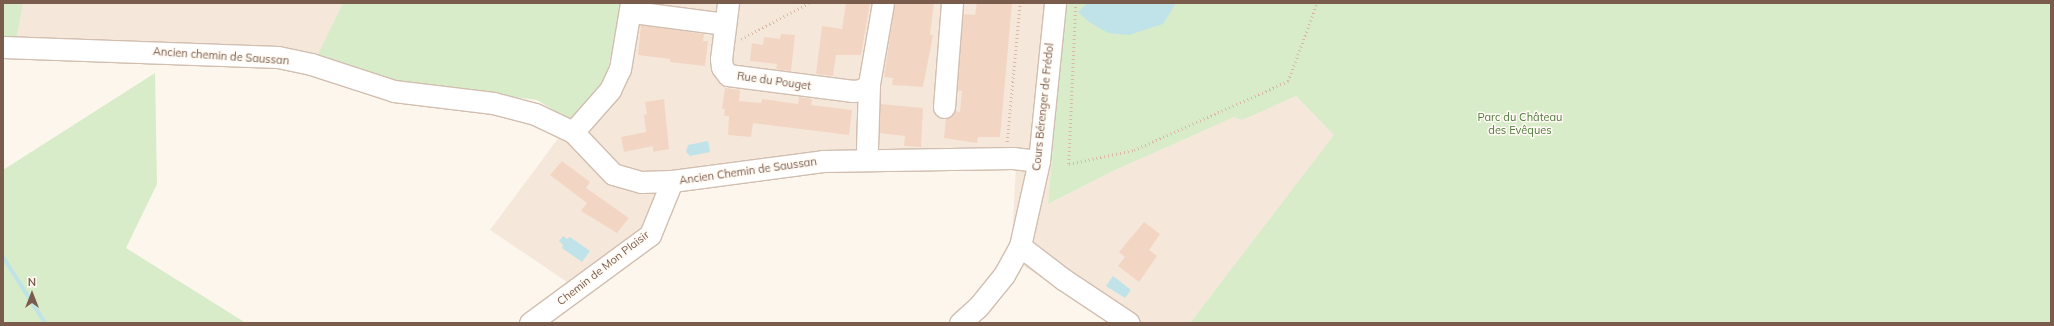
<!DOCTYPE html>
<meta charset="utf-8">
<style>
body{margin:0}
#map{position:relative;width:2054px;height:326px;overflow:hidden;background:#fdf6ec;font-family:Mulish,sans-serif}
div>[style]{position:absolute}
.residential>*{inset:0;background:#f5e8da}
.green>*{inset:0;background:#d8ecc9}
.water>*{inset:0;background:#bfe3e8}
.stream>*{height:4px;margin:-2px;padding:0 2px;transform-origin:2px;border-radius:2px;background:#bfe3e8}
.building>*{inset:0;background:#f3d5c3}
.path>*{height:2.5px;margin-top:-1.25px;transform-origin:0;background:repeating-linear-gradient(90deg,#d9b8a5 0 1px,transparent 0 4px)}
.roads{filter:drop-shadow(1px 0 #d1beb0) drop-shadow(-1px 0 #d1beb0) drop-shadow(0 1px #d1beb0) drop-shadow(0 -1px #d1beb0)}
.minor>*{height:21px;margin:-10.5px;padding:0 10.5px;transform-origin:10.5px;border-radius:10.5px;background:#fff}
span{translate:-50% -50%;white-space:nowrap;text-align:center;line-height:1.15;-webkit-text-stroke:3px #fffaf3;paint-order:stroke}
.street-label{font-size:11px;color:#7a5c4d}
.park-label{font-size:11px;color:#537a41}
.frame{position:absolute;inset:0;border:4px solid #7a5c4d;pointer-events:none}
.north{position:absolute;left:12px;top:274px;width:40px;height:40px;-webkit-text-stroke:3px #fffaf3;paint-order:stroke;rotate:0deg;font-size:11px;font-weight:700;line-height:16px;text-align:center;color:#7a5c4d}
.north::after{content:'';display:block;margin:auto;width:14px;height:18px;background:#7a5c4d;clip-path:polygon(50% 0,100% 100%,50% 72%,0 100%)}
</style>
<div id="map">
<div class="residential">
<div style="clip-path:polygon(23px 3px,340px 3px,342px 5px,315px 60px,282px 51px,17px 37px)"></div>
<div style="clip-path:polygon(623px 3px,1065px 3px,1048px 204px,1113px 171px,1234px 116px,1242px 119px,1296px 96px,1335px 135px,1190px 323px,1117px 323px,1025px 267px,1012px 241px,1016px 165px,811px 166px,684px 182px,658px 232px,573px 286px,490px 230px,571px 121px)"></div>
</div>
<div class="green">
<div style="clip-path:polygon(3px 3px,23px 3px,17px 37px,3px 37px)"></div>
<div style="clip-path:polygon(340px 3px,622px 3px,623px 4px,605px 79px,571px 121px,537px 100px,398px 82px,315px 60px,342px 5px)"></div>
<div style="clip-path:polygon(1065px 3px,2051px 3px,2051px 323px,1190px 323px,1334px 135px,1296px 96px,1242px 120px,1234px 117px,1113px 171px,1048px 204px)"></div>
<div style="clip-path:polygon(155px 73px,157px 184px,126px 248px,246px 323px,3px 323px,3px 170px)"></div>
</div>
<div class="water">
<div style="clip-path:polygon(1087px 3px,1176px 3px,1163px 24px,1129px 35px,1108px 33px,1089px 22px,1078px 12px)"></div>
<div style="clip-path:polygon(708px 141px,710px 152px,690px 156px,686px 152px,688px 145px)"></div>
<div style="clip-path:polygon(563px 236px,567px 239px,570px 237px,590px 251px,582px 262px,562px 248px,563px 245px,559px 241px)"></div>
<div style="clip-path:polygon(1113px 276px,1131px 290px,1125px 298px,1106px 286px)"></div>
</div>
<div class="stream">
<div style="left:3px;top:257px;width:78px;rotate:57.5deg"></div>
</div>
<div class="building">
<div style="clip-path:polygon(846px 3px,870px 3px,861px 55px,836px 55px,833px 76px,816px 74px,822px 26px,842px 29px)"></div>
<div style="clip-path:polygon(895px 3px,934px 3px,930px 35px,933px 35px,923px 87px,892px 85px,893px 78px,884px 77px)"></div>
<div style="clip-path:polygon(977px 3px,1012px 3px,1000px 137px,978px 137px,977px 143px,944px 138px,946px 118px,955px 111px,960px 112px,962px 91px,957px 90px,963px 14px,975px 15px)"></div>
<div style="clip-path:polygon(641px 25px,704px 34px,703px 41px,708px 41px,705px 66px,670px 62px,670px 59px,638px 55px)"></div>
<div style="clip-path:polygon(781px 34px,795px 35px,791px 71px,776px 69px,777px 64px,750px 61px,752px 43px,763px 45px,764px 37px,780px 39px)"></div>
<div style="clip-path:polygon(725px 88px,740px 90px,739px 101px,761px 103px,762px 99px,798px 104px,799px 97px,812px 99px,811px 105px,852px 110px,849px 135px,753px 123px,751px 137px,728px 135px,729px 116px,724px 116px,725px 109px,722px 109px)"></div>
<div style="clip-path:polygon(664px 99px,669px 149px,653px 152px,653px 146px,624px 152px,621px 137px,646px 132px,644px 115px,647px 114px,645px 102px)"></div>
<div style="clip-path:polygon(880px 104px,923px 108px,921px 147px,904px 146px,905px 136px,879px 133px)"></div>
<div style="clip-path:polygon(562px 161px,590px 182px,586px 188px,629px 218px,617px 233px,581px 211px,587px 203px,550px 175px)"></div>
<div style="clip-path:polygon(1144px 222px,1160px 234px,1149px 250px,1157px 256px,1139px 282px,1118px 266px,1125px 257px,1119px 252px)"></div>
</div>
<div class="path">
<div style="left:1076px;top:3px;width:161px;rotate:92.5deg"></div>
<div style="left:1069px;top:164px;width:66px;rotate:-12.2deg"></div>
<div style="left:1134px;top:150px;width:169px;rotate:-24.1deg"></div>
<div style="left:1288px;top:81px;width:83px;rotate:-69.6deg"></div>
<div style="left:741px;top:39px;width:77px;rotate:-27.9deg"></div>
<div style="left:1007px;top:142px;width:140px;rotate:-84.7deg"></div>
</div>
<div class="roads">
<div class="minor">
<div style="left:728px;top:3px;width:56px;rotate:97.1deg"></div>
<div style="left:721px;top:59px;width:8px;rotate:83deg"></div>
<div style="left:722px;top:67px;width:10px;rotate:53deg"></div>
<div style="left:728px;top:75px;width:126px;rotate:7.3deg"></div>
<div style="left:853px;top:91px;width:9px;rotate:-6deg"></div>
<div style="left:862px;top:90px;width:9px;rotate:-41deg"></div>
<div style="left:633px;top:12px;width:93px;rotate:7.4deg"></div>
<div style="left:3px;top:47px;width:275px;rotate:2.1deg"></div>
<div style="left:278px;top:57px;width:34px;rotate:12deg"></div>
<div style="left:311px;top:64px;width:87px;rotate:18deg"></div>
<div style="left:394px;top:91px;width:100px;rotate:6.9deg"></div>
<div style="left:493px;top:103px;width:43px;rotate:14.7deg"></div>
<div style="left:535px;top:114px;width:42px;rotate:25.3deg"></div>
<div style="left:573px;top:132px;width:58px;rotate:46.4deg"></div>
<div style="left:613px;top:174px;width:29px;rotate:16deg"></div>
<div style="left:641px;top:182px;width:31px;rotate:-2deg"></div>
<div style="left:672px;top:181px;width:152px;rotate:-7.5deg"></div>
<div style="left:823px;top:161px;width:190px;rotate:-0.9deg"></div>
<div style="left:1013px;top:158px;width:26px;rotate:7deg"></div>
<div style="left:944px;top:107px;width:104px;rotate:-85.6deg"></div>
<div style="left:573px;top:132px;width:56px;rotate:-48.6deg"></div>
<div style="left:610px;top:90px;width:23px;rotate:-65deg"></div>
<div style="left:620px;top:69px;width:67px;rotate:-80.5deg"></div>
<div style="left:867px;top:148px;width:64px;rotate:-88.2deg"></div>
<div style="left:869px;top:84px;width:82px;rotate:-80.2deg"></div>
<div style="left:1020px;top:246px;width:54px;rotate:37.5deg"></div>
<div style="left:1063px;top:279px;width:79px;rotate:33.7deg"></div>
<div style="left:530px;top:323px;width:149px;rotate:-36.3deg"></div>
<div style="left:650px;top:235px;width:58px;rotate:-67.8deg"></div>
<div style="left:960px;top:323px;width:24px;rotate:-42deg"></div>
<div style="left:978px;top:307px;width:41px;rotate:-50.9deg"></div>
<div style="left:1004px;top:275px;width:33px;rotate:-61deg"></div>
<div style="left:1020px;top:246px;width:87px;rotate:-77.4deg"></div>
<div style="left:1039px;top:161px;width:159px;rotate:-84.2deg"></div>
</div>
</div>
<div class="street-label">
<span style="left:221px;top:56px;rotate:4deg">Ancien chemin de Saussan</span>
<span style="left:774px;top:81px;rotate:8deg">Rue du Pouget</span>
<span style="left:1043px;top:107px;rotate:-84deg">Cours Bérenger de Frédol</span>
<span style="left:748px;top:171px;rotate:-8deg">Ancien Chemin de Saussan</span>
<span style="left:603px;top:268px;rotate:-38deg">Chemin de Mon Plaisir</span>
</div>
<div class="park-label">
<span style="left:1520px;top:124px">Parc du Château<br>des Evêques</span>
</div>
<div class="frame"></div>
<div class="north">N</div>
</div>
